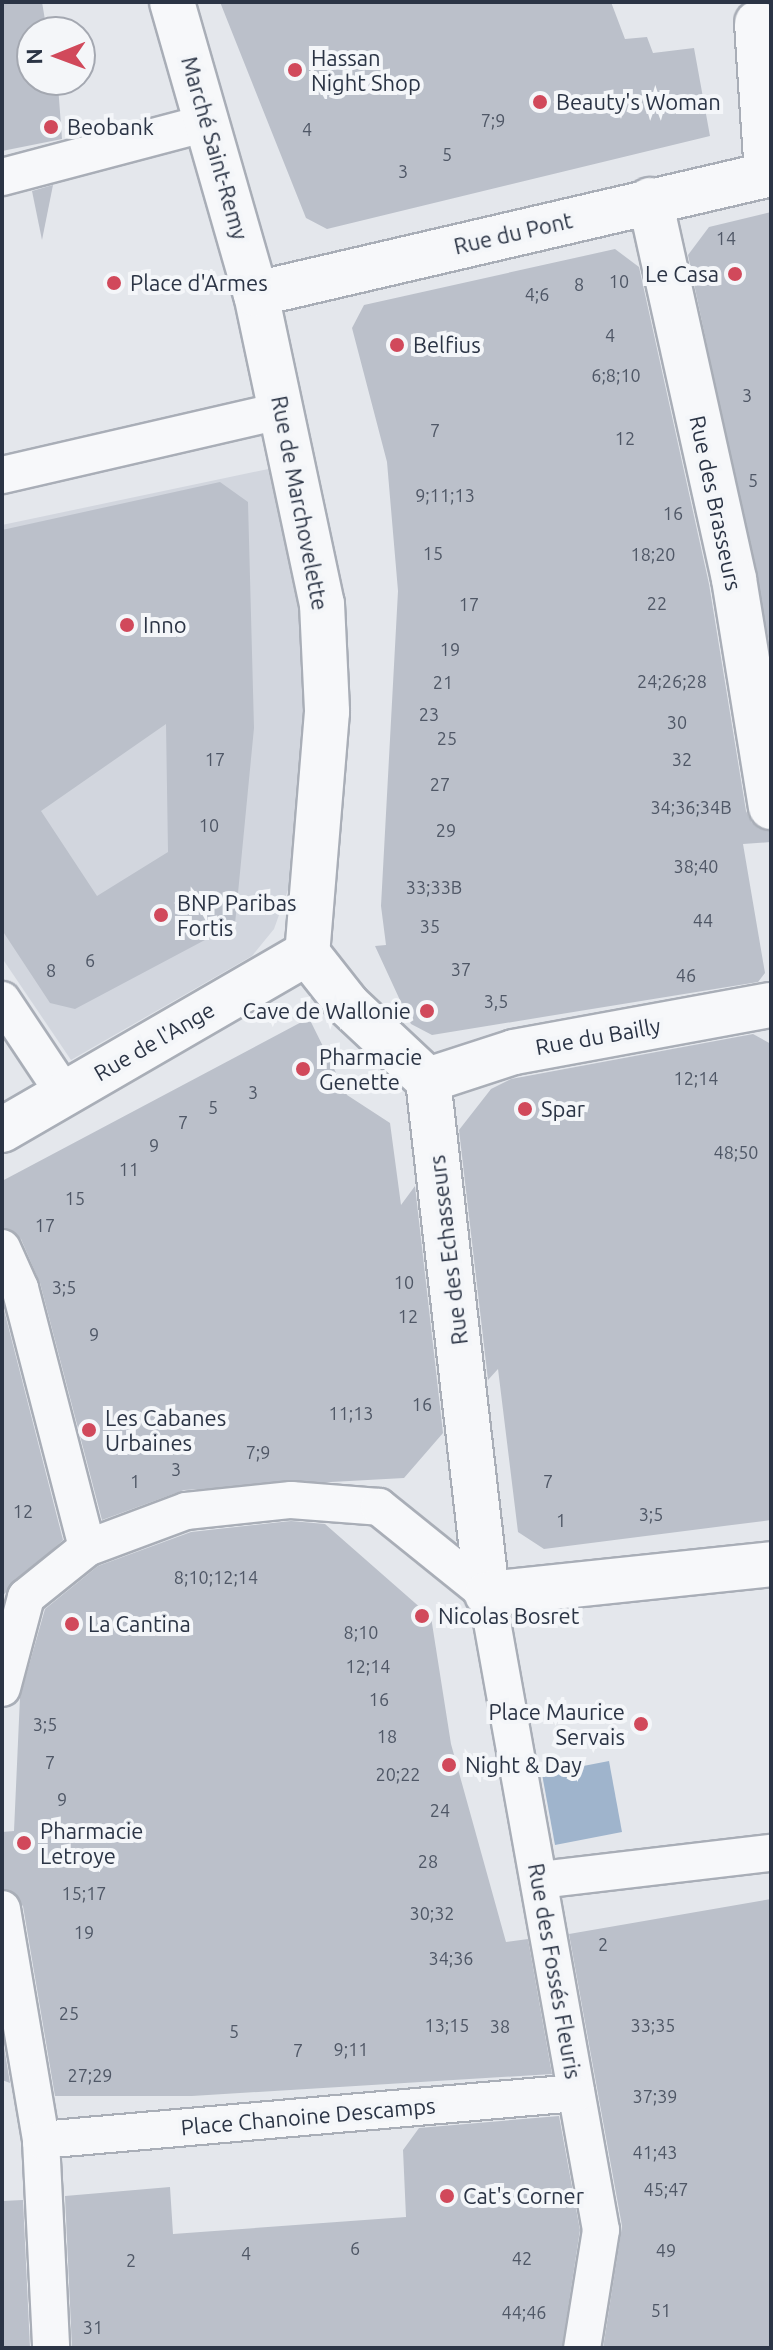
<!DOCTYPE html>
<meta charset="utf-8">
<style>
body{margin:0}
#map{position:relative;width:773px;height:2350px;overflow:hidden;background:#e4e7ec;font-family:Ubuntu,sans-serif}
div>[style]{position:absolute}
.built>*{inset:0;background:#d2d6de}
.water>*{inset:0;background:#9fb4cc}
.building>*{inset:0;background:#bbc0ca}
.roads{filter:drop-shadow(2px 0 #a9aeb7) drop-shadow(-2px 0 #a9aeb7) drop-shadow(0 2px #a9aeb7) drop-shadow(0 -2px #a9aeb7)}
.pedestrian>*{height:36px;margin:-18px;padding:0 18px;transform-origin:18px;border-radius:18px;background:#f7f8fa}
.minor>*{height:44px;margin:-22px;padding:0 22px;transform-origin:22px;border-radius:22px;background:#f7f8fa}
.dots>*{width:22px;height:22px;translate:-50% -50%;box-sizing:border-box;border:4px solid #f4f6f9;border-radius:50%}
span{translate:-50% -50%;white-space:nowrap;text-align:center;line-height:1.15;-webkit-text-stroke:8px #f4f6f9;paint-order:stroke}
.number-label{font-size:18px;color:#4f5766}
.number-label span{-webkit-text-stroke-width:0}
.poi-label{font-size:22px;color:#2b3445}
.left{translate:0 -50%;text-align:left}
.right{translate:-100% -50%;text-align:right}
.street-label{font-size:22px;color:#2b3445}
.frame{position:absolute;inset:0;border:4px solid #2b3445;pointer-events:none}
.north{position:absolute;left:16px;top:16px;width:80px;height:80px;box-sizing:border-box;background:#f4f6f9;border:2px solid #a4a8b1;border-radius:50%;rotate:269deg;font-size:22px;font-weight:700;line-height:32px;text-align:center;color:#2b3445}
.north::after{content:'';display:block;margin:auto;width:28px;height:36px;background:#d1495b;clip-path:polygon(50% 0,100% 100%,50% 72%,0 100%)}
</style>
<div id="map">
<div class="built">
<div style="clip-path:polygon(273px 468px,299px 605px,304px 733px,289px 887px,274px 929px,252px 956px,71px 1060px,2px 958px,2px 525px)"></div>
</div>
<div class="water">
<div style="clip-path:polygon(609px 1761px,622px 1832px,555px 1845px,542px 1774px)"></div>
</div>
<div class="building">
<div style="clip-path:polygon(2px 2px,42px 2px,47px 32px,32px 32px,32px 80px,58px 85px,62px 139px,2px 151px)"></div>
<div style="clip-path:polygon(220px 2px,611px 2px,625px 39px,647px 37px,653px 53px,694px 48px,710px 136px,327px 229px,306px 218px)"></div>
<div style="clip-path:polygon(53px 185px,42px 240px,32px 191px)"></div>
<div style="clip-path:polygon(771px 212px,771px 651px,688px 255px,709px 227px)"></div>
<div style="clip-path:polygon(615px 249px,639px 267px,709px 584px,746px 811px,752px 823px,771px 831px,771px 842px,743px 844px,765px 973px,758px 982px,432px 1035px,411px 1024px,375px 946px,386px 945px,381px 906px,398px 591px,387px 462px,352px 328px,364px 305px)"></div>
<div style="clip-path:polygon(evenodd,220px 482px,248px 502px,254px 728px,235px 924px,75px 1009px,50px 1003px,2px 930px,2px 530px,220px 482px,166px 724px,168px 852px,97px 896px,41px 811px,166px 724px)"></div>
<div style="clip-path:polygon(309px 1018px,347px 1095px,390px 1123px,401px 1205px,415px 1186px,443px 1433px,404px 1478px,184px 1490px,102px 1520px,40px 1283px,21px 1239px,2px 1227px,2px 1181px)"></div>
<div style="clip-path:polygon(753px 1034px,771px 1044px,771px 1520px,544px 1549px,518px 1532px,498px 1369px,488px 1380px,459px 1130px,491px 1089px,511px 1079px)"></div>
<div style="clip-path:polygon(2px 1302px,63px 1540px,2px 1596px)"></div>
<div style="clip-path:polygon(291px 1521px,325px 1524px,431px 1617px,451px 1744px,506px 1942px,528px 1939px,552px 2074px,192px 2096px,55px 2096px,23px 1906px,2px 1889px,2px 1832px,14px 1831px,20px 1697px,45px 1609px,98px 1566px,191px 1532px)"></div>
<div style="clip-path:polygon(771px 1899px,771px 2348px,603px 2348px,622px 2226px,569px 1934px)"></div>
<div style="clip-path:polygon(2px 2035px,10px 2083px,2px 2080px)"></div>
<div style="clip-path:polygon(559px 2116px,580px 2230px,562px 2348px,72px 2348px,65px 2196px,170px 2187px,173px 2234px,406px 2217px,403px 2150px,419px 2128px)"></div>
<div style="clip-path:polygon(23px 2200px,30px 2348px,2px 2348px,2px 2201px)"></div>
</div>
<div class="roads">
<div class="pedestrian">
<div style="left:2px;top:177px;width:215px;rotate:-14.8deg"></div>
<div style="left:2px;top:475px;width:288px;rotate:-13deg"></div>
<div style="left:2px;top:1000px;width:112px;rotate:56.3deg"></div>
<div style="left:2px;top:1248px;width:44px;rotate:65.8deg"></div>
<div style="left:20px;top:1288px;width:268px;rotate:75.5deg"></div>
<div style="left:2px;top:1688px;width:94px;rotate:-75.2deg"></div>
<div style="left:26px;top:1597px;width:78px;rotate:-38.8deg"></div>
<div style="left:87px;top:1548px;width:106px;rotate:-20.5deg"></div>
<div style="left:186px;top:1511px;width:106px;rotate:-6deg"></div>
<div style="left:291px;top:1500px;width:88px;rotate:4.5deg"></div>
<div style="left:379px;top:1507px;width:139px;rotate:38.9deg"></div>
<div style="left:487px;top:1594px;width:646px;rotate:79.84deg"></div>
<div style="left:601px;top:2230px;width:120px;rotate:99.1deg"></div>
<div style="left:540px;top:1880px;width:233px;rotate:-6.7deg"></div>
<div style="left:2px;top:1909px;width:234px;rotate:80.4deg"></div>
<div style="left:41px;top:2140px;width:208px;rotate:87.2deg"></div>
<div style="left:41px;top:2140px;width:537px;rotate:-5.02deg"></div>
</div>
<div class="minor">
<div style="left:172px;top:2px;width:304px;rotate:74deg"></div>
<div style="left:256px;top:294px;width:317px;rotate:78deg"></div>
<div style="left:322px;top:604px;width:108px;rotate:87.3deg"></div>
<div style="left:327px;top:712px;width:242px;rotate:94.7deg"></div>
<div style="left:757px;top:23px;width:152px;rotate:86.2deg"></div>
<div style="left:650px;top:200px;width:388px;rotate:77.5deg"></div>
<div style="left:734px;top:579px;width:231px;rotate:80.8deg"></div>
<div style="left:256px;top:294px;width:529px;rotate:-13.12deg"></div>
<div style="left:307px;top:953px;width:66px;rotate:51.7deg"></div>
<div style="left:348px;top:1005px;width:110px;rotate:43.2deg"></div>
<div style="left:428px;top:1080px;width:517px;rotate:83.45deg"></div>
<div style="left:487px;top:1594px;width:286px;rotate:-6deg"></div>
<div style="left:428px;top:1080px;width:90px;rotate:-18deg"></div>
<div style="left:514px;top:1052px;width:261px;rotate:-10.4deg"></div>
<div style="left:2px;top:1130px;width:353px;rotate:-30.1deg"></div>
</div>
</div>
<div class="dots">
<div style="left:295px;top:70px;background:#d1495b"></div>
<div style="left:540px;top:102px;background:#d1495b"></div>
<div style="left:51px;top:127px;background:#d1495b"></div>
<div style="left:735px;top:274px;background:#d1495b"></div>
<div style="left:114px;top:283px;background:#d1495b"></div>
<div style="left:397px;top:345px;background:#d1495b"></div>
<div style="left:127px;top:625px;background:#d1495b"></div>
<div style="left:161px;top:915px;background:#d1495b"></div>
<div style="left:427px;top:1011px;background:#d1495b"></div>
<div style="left:303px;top:1069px;background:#d1495b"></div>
<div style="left:525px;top:1109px;background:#d1495b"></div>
<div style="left:89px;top:1430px;background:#d1495b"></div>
<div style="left:422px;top:1616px;background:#d1495b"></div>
<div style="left:72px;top:1624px;background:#d1495b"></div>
<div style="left:641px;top:1724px;background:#d1495b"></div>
<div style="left:449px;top:1765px;background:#d1495b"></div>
<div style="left:24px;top:1843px;background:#d1495b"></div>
<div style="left:447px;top:2196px;background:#d1495b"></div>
</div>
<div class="number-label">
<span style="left:493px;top:120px">7;9</span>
<span style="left:307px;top:129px">4</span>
<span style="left:447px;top:154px">5</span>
<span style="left:403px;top:171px">3</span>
<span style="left:726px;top:238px">14</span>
<span style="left:619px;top:281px">10</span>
<span style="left:579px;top:284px">8</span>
<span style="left:537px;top:294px">4;6</span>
<span style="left:610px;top:335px">4</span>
<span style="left:616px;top:375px">6;8;10</span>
<span style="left:747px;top:395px">3</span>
<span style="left:435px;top:430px">7</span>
<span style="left:625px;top:438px">12</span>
<span style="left:753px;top:480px">5</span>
<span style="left:445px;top:495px">9;11;13</span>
<span style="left:673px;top:513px">16</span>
<span style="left:433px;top:553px">15</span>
<span style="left:653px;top:554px">18;20</span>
<span style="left:657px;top:603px">22</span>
<span style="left:469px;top:604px">17</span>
<span style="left:450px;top:649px">19</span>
<span style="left:672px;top:681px">24;26;28</span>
<span style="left:443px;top:682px">21</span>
<span style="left:429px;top:714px">23</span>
<span style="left:677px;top:722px">30</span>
<span style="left:447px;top:738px">25</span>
<span style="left:215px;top:759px">17</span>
<span style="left:682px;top:759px">32</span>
<span style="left:440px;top:784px">27</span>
<span style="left:691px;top:807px">34;36;34B</span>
<span style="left:209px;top:825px">10</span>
<span style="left:446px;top:830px">29</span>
<span style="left:696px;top:866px">38;40</span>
<span style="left:434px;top:887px">33;33B</span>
<span style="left:703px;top:920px">44</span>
<span style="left:430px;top:926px">35</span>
<span style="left:90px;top:960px">6</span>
<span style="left:461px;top:969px">37</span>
<span style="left:51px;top:970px">8</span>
<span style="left:686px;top:975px">46</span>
<span style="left:496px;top:1001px">3,5</span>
<span style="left:696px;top:1078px">12;14</span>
<span style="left:253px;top:1092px">3</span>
<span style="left:213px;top:1107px">5</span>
<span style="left:183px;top:1122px">7</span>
<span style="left:154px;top:1145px">9</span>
<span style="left:736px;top:1152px">48;50</span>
<span style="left:129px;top:1169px">11</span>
<span style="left:75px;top:1198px">15</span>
<span style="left:45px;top:1225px">17</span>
<span style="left:404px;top:1282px">10</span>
<span style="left:64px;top:1287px">3;5</span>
<span style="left:408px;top:1316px">12</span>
<span style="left:94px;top:1334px">9</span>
<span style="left:422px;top:1404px">16</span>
<span style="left:351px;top:1413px">11;13</span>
<span style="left:258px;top:1452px">7;9</span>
<span style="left:176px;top:1469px">3</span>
<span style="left:135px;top:1481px">1</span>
<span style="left:548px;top:1481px">7</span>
<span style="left:23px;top:1511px">12</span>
<span style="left:651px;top:1514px">3;5</span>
<span style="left:561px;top:1520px">1</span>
<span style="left:216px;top:1577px">8;10;12;14</span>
<span style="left:361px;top:1632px">8;10</span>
<span style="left:368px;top:1666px">12;14</span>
<span style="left:379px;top:1699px">16</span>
<span style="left:45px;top:1724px">3;5</span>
<span style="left:387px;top:1736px">18</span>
<span style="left:50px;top:1762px">7</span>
<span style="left:398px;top:1774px">20;22</span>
<span style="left:62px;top:1799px">9</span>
<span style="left:440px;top:1810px">24</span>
<span style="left:428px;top:1861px">28</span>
<span style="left:84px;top:1893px">15;17</span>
<span style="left:432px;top:1913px">30;32</span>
<span style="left:84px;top:1932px">19</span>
<span style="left:603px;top:1944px">2</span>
<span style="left:451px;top:1958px">34;36</span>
<span style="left:69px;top:2013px">25</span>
<span style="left:447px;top:2025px">13;15</span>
<span style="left:653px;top:2025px">33;35</span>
<span style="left:500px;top:2026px">38</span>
<span style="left:234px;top:2031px">5</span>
<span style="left:351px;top:2049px">9;11</span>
<span style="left:298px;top:2050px">7</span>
<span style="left:90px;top:2075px">27;29</span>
<span style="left:655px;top:2096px">37;39</span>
<span style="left:655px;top:2152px">41;43</span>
<span style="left:666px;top:2189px">45;47</span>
<span style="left:355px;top:2248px">6</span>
<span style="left:666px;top:2250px">49</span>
<span style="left:246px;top:2253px">4</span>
<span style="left:522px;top:2258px">42</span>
<span style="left:131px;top:2260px">2</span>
<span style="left:661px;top:2310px">51</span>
<span style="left:524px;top:2312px">44;46</span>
<span style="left:93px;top:2327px">31</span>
</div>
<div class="poi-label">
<span class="left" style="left:311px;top:70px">Hassan<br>Night Shop</span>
<span class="left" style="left:556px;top:102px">Beauty's Woman</span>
<span class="left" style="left:67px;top:127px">Beobank</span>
<span class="right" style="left:719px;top:274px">Le Casa</span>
<span class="left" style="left:130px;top:283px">Place d'Armes</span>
<span class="left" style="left:413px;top:345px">Belfius</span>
<span class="left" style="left:143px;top:625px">Inno</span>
<span class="left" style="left:177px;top:915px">BNP Paribas<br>Fortis</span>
<span class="right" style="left:411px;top:1011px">Cave de Wallonie</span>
<span class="left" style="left:319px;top:1069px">Pharmacie<br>Genette</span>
<span class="left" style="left:541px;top:1109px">Spar</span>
<span class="left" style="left:105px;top:1430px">Les Cabanes<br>Urbaines</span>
<span class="left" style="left:438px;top:1616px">Nicolas Bosret</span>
<span class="left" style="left:88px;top:1624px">La Cantina</span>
<span class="right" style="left:625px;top:1724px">Place Maurice<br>Servais</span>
<span class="left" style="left:465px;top:1765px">Night &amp; Day</span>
<span class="left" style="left:40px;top:1843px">Pharmacie<br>Letroye</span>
<span class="left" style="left:463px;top:2196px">Cat's Corner</span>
</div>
<div class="street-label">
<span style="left:215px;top:148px;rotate:74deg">Marché Saint-Remy</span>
<span style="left:513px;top:233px;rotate:-13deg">Rue du Pont</span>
<span style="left:300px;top:503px;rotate:79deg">Rue de Marchovelette</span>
<span style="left:716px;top:503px;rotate:78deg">Rue des Brasseurs</span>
<span style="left:598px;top:1036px;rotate:-10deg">Rue du Bailly</span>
<span style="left:154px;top:1041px;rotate:-30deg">Rue de l'Ange</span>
<span style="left:448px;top:1250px;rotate:-97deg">Rue des Echasseurs</span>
<span style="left:555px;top:1971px;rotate:80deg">Rue des Fossés Fleuris</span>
<span style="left:308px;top:2116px;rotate:-5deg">Place Chanoine Descamps</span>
</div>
<div class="frame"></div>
<div class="north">N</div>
</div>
